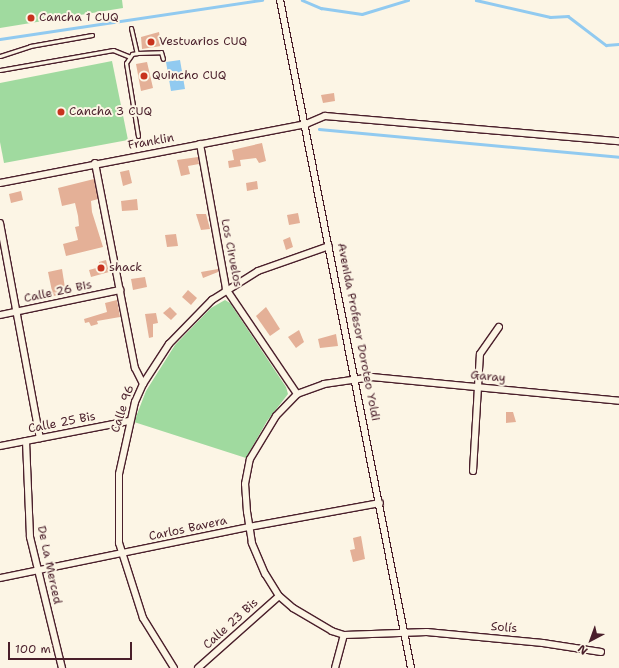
<!DOCTYPE html>
<meta charset="utf-8">
<style>
body{margin:0}
#map{position:relative;width:619px;height:668px;overflow:hidden;background:#fcf5e5;font-family:"Shantell Sans",sans-serif}
div>[style]{position:absolute}
.green>*{inset:0;background:#a0da9f}
.water>*{inset:0;background:#91caf0}
.stream>*{height:2.5px;margin:-1.25px;padding:0 1.25px;transform-origin:1.25px;border-radius:1.25px;background:#91caf0}
.building>*{inset:0;background:#e4b097}
.roads{filter:drop-shadow(1px 0 #4a1f2b) drop-shadow(-1px 0 #4a1f2b) drop-shadow(0 1px #4a1f2b) drop-shadow(0 -1px #4a1f2b)}
.service>*{height:3px;margin:-1.5px;padding:0 1.5px;transform-origin:1.5px;border-radius:1.5px;background:#fcf5e5}
.minor>*{height:6px;margin:-3px;padding:0 3px;transform-origin:3px;border-radius:3px;background:#fcf5e5}
.dots>*{width:11px;height:11px;translate:-50% -50%;box-sizing:border-box;border:2px solid #fcf5e5;border-radius:50%}
span{translate:-50% -50%;white-space:nowrap;text-align:center;line-height:1.15;-webkit-text-stroke:4px #fcf5e5;paint-order:stroke}
.poi-label{font-size:12px;color:#4a1f2b}
.left{translate:0 -50%;text-align:left}
.street-label{font-size:12px;color:#4a1f2b}
.north{position:absolute;left:571px;top:620px;width:40px;height:40px;-webkit-text-stroke:3px #fcf5e5;paint-order:stroke;rotate:221deg;font-size:11px;font-weight:700;line-height:16px;text-align:center;color:#4a1f2b}
.north::after{content:'';display:block;margin:auto;width:14px;height:18px;background:#4a1f2b;clip-path:polygon(50% 0,100% 100%,50% 72%,0 100%)}
.scale{position:absolute;left:8px;top:642px;width:124px;height:18px;box-sizing:border-box;border:2px solid #4a1f2b;border-top:0;padding-left:5px;font-size:12px;line-height:14px;white-space:nowrap;color:#4a1f2b;-webkit-text-stroke:3px #fcf5e5;paint-order:stroke}
</style>
<div id="map">
<div class="green">
<div style="clip-path:polygon(0 0,122px 0,123px 8px,0 28px)"></div>
<div style="clip-path:polygon(112px 61px,128px 140px,4px 163px,0 142px,0 83px)"></div>
<div style="clip-path:polygon(225px 300px,230px 303px,286px 387px,288px 394px,267px 421px,246px 458px,134px 422px,146px 391px,175px 345px,211px 308px)"></div>
</div>
<div class="water">
<div style="clip-path:polygon(180px 60px,185px 89px,171px 91px,166px 62px)"></div>
</div>
<div class="stream">
<div style="left:302px;top:0;width:21px;rotate:23deg"></div>
<div style="left:321px;top:8px;width:41px;rotate:8.3deg"></div>
<div style="left:362px;top:14px;width:48px;rotate:-16.9deg"></div>
<div style="left:476px;top:0;width:76px;rotate:12.9deg"></div>
<div style="left:550px;top:17px;width:18px;rotate:-3deg"></div>
<div style="left:568px;top:16px;width:48px;rotate:37.3deg"></div>
<div style="left:606px;top:45px;width:13px;rotate:-4deg"></div>
<div style="left:0;top:39px;width:265px;rotate:-8.5deg"></div>
<div style="left:319px;top:129px;width:301px;rotate:5.3deg"></div>
</div>
<div class="building">
<div style="clip-path:polygon(159px 32px,161px 46px,142px 49px,141px 37px)"></div>
<div style="clip-path:polygon(147px 62px,153px 88px,141px 91px,136px 64px)"></div>
<div style="clip-path:polygon(334px 93px,335px 101px,323px 103px,321px 95px)"></div>
<div style="clip-path:polygon(262px 143px,266px 161px,259px 163px,256px 158px,240px 160px,241px 166px,229px 168px,228px 161px,234px 160px,232px 150px)"></div>
<div style="clip-path:polygon(198px 157px,199px 164px,188px 166px,190px 174px,181px 176px,177px 160px)"></div>
<div style="clip-path:polygon(129px 170px,132px 183px,123px 186px,120px 172px)"></div>
<div style="clip-path:polygon(94px 179px,98px 199px,91px 201px,92px 212px,103px 247px,66px 256px,63px 244px,78px 240px,75px 227px,79px 226px,78px 216px,75px 203px,62px 206px,58px 188px)"></div>
<div style="clip-path:polygon(257px 181px,258px 189px,247px 191px,246px 183px)"></div>
<div style="clip-path:polygon(21px 191px,23px 200px,11px 203px,9px 194px)"></div>
<div style="clip-path:polygon(137px 199px,138px 210px,122px 211px,121px 201px)"></div>
<div style="clip-path:polygon(298px 213px,300px 223px,289px 225px,287px 215px)"></div>
<div style="clip-path:polygon(196px 214px,206px 214px,210px 229px,201px 230px)"></div>
<div style="clip-path:polygon(176px 234px,178px 246px,167px 247px,165px 235px)"></div>
<div style="clip-path:polygon(290px 237px,293px 247px,286px 250px,283px 240px)"></div>
<div style="clip-path:polygon(106px 260px,109px 272px,91px 277px,89px 270px,100px 267px,99px 262px)"></div>
<div style="clip-path:polygon(62px 269px,66px 294px,53px 296px,48px 272px)"></div>
<div style="clip-path:polygon(218px 269px,218px 272px,203px 278px,201px 272px)"></div>
<div style="clip-path:polygon(145px 277px,147px 287px,133px 290px,131px 279px)"></div>
<div style="clip-path:polygon(188px 290px,197px 298px,191px 305px,182px 297px)"></div>
<div style="clip-path:polygon(117px 300px,120px 317px,97px 321px,98px 324px,91px 326px,89px 322px,85px 323px,84px 319px,107px 312px,105px 303px)"></div>
<div style="clip-path:polygon(170px 307px,177px 314px,171px 320px,163px 313px)"></div>
<div style="clip-path:polygon(266px 307px,280px 329px,270px 336px,256px 316px)"></div>
<div style="clip-path:polygon(156px 313px,158px 323px,153px 324px,153px 337px,149px 338px,145px 314px)"></div>
<div style="clip-path:polygon(299px 330px,304px 342px,296px 348px,288px 337px)"></div>
<div style="clip-path:polygon(336px 334px,338px 346px,320px 348px,318px 339px)"></div>
<div style="clip-path:polygon(506px 412px,513px 412px,516px 422px,506px 423px)"></div>
<div style="clip-path:polygon(361px 536px,365px 559px,353px 562px,350px 550px,355px 549px,353px 538px)"></div>
</div>
<div class="roads">
<div class="service">
<div style="left:131px;top:28px;width:26px;rotate:77deg"></div>
<div style="left:0;top:56px;width:32px;rotate:-18deg"></div>
<div style="left:30px;top:46px;width:63px;rotate:-10.1deg"></div>
<div style="left:0;top:70px;width:115px;rotate:-10deg"></div>
<div style="left:113px;top:50px;width:18px;rotate:22deg"></div>
<div style="left:138px;top:136px;width:74px;rotate:-99.3deg"></div>
<div style="left:126px;top:63px;width:11px;rotate:-56deg"></div>
<div style="left:132px;top:54px;width:5px;rotate:-11deg"></div>
<div style="left:137px;top:53px;width:24px;rotate:-2deg"></div>
<div style="left:161px;top:52px;width:7px;rotate:74deg"></div>
</div>
<div class="minor">
<div style="left:280px;top:0;width:681px;rotate:78.9deg"></div>
<div style="left:200px;top:144px;width:147px;rotate:79.8deg"></div>
<div style="left:226px;top:289px;width:127px;rotate:55.9deg"></div>
<div style="left:95px;top:163px;width:209px;rotate:79deg"></div>
<div style="left:135px;top:368px;width:18px;rotate:63deg"></div>
<div style="left:0;top:183px;width:312px;rotate:-10.9deg"></div>
<div style="left:306px;top:124px;width:21px;rotate:-23deg"></div>
<div style="left:325px;top:116px;width:295px;rotate:4.9deg"></div>
<div style="left:0;top:223px;width:219px;rotate:79.5deg"></div>
<div style="left:0;top:315px;width:123px;rotate:-11.8deg"></div>
<div style="left:26px;top:441px;width:96px;rotate:87.6deg"></div>
<div style="left:30px;top:537px;width:135px;rotate:76.3deg"></div>
<div style="left:0;top:446px;width:131px;rotate:-11deg"></div>
<div style="left:473px;top:471px;width:117px;rotate:-86.6deg"></div>
<div style="left:480px;top:354px;width:33px;rotate:-55deg"></div>
<div style="left:0;top:578px;width:254px;rotate:-11.6deg"></div>
<div style="left:249px;top:527px;width:133px;rotate:-10.4deg"></div>
<div style="left:601px;top:652px;width:59px;rotate:-171.2deg"></div>
<div style="left:543px;top:643px;width:117px;rotate:-174.6deg"></div>
<div style="left:427px;top:632px;width:83px;rotate:177.9deg"></div>
<div style="left:344px;top:635px;width:13px;rotate:-162deg"></div>
<div style="left:332px;top:631px;width:45px;rotate:-149.5deg"></div>
<div style="left:293px;top:608px;width:18px;rotate:-139deg"></div>
<div style="left:279px;top:596px;width:26px;rotate:-122deg"></div>
<div style="left:265px;top:574px;width:34px;rotate:-113deg"></div>
<div style="left:252px;top:543px;width:31px;rotate:-99deg"></div>
<div style="left:247px;top:512px;width:28px;rotate:-94deg"></div>
<div style="left:245px;top:484px;width:25px;rotate:-79deg"></div>
<div style="left:250px;top:459px;width:50px;rotate:-58.8deg"></div>
<div style="left:276px;top:416px;width:30px;rotate:-46deg"></div>
<div style="left:297px;top:394px;width:29px;rotate:-20deg"></div>
<div style="left:324px;top:384px;width:49px;rotate:-8.3deg"></div>
<div style="left:372px;top:377px;width:248px;rotate:5.5deg"></div>
<div style="left:174px;top:668px;width:59px;rotate:-121.8deg"></div>
<div style="left:143px;top:618px;width:79px;rotate:-107.7deg"></div>
<div style="left:119px;top:543px;width:69px;rotate:-90deg"></div>
<div style="left:119px;top:474px;width:74px;rotate:-77.5deg"></div>
<div style="left:135px;top:402px;width:20px;rotate:-66deg"></div>
<div style="left:143px;top:384px;width:48px;rotate:-57deg"></div>
<div style="left:169px;top:344px;width:62px;rotate:-45.7deg"></div>
<div style="left:212px;top:300px;width:54px;rotate:-32.2deg"></div>
<div style="left:258px;top:271px;width:75px;rotate:-19.4deg"></div>
<div style="left:198px;top:668px;width:108px;rotate:-41.6deg"></div>
<div style="left:335px;top:668px;width:34px;rotate:-75deg"></div>
</div>
</div>
<div class="dots">
<div style="left:31px;top:18px;background:#c8321e"></div>
<div style="left:151px;top:42px;background:#c8321e"></div>
<div style="left:144px;top:76px;background:#c8321e"></div>
<div style="left:61px;top:112px;background:#c8321e"></div>
<div style="left:101px;top:268px;background:#c8321e"></div>
</div>
<div class="poi-label">
<span class="left" style="left:39px;top:18px">Cancha 1 CUQ</span>
<span class="left" style="left:159px;top:42px">Vestuarios CUQ</span>
<span class="left" style="left:152px;top:76px">Quincho CUQ</span>
<span class="left" style="left:69px;top:112px">Cancha 3 CUQ</span>
<span class="left" style="left:109px;top:268px">shack</span>
</div>
<div class="street-label">
<span style="left:151px;top:142px;rotate:-10deg">Franklin</span>
<span style="left:231px;top:253px;rotate:79deg">Los Ciruelos</span>
<span style="left:58px;top:292px;rotate:-12deg">Calle 26 Bis</span>
<span style="left:358px;top:332px;rotate:79deg">Avenida Profesor Doroteo Yoldi</span>
<span style="left:488px;top:377px;rotate:6deg">Garay</span>
<span style="left:123px;top:409px;rotate:-72deg">Calle 96</span>
<span style="left:62px;top:423px;rotate:-11deg">Calle 25 Bis</span>
<span style="left:188px;top:529px;rotate:-12deg">Carlos Bavera</span>
<span style="left:49px;top:565px;rotate:78deg">De La Merced</span>
<span style="left:231px;top:624px;rotate:-42deg">Calle 23 Bis</span>
<span style="left:504px;top:628px;rotate:5deg">Solís</span>
</div>
<div class="north">N</div>
<div class="scale">100 m</div>
</div>
